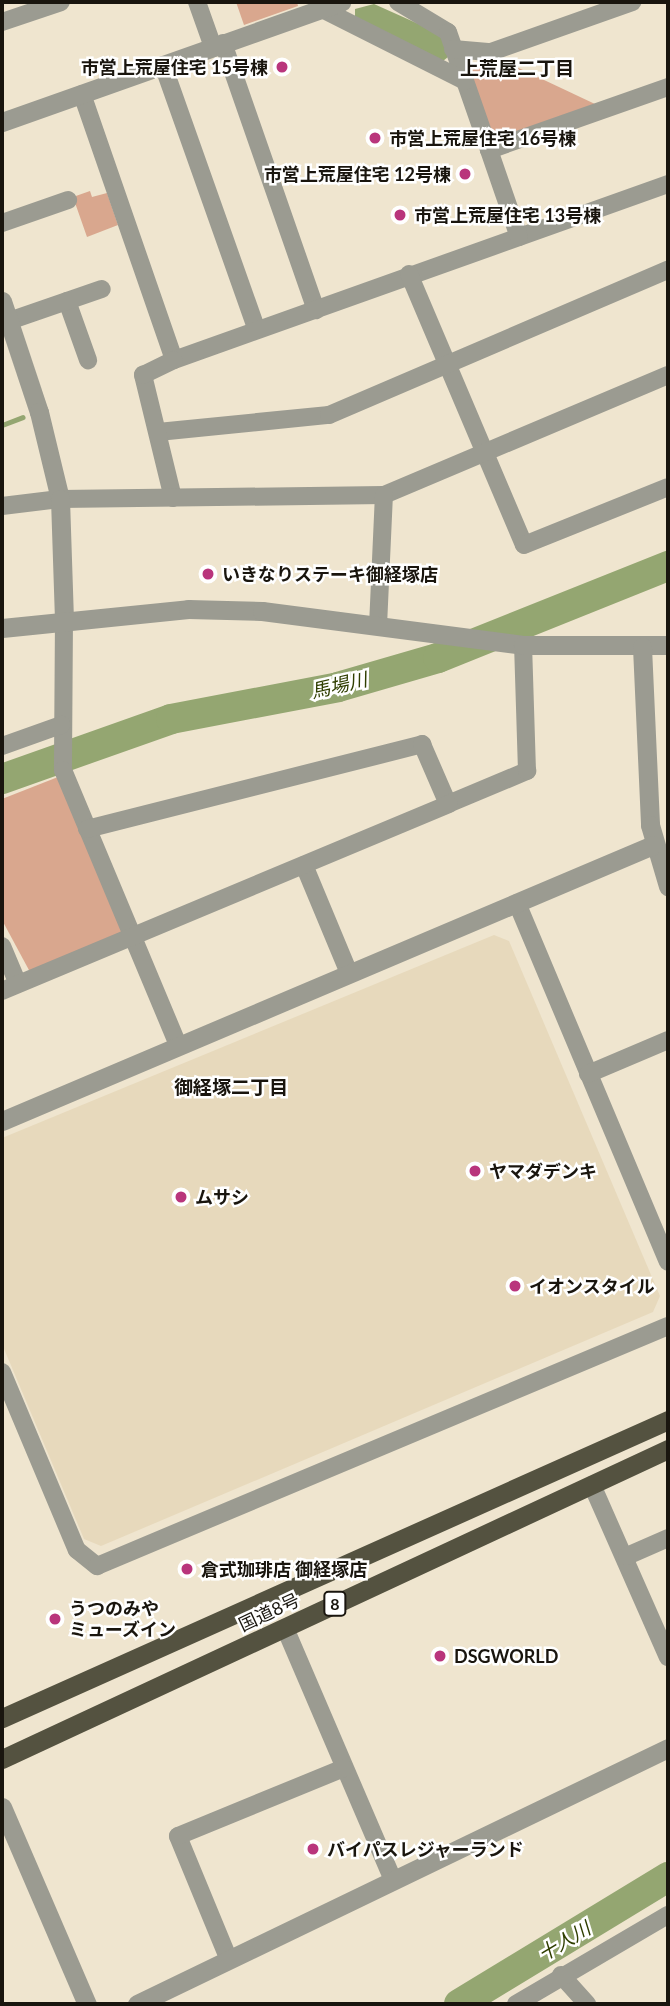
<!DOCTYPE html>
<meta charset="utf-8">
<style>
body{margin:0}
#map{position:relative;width:670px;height:2006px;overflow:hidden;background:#efe5cf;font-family:Lato,"Noto Sans JP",sans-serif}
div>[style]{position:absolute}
.built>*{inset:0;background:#e7d9bc}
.green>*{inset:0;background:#d9a78e}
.water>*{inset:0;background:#94a671}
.stream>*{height:5px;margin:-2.5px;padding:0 2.5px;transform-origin:2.5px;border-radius:2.5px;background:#94a671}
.river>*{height:30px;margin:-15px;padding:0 15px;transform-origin:15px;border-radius:15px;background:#94a671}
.minor>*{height:18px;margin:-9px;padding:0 9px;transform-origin:9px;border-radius:9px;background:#9b9b91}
.tertiary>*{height:19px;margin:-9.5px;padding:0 9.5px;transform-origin:9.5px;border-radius:9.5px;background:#9b9b91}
.trunk>*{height:19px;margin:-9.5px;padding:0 9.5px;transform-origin:9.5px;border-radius:9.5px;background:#545240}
.dots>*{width:19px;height:19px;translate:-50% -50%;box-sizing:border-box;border:4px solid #fff;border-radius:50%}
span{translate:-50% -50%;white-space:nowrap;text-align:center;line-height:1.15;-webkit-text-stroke:5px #fff;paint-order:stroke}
.shield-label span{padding:2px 5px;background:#fff;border:2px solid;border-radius:5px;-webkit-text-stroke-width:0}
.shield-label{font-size:16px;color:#19150e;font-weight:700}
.poi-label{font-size:18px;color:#19150e;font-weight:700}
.right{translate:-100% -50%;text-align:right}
.left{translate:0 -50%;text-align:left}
.street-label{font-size:18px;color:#19150e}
.neighbourhood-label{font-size:19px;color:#19150e;font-weight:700}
.water-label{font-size:19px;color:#2f3e00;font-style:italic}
.frame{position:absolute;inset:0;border:4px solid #19150e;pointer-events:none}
</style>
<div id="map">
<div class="built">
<div style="clip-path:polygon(494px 935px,509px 941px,660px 1296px,653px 1312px,101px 1546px,84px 1539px,2px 1344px,2px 1138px)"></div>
</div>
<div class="green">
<div style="clip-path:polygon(236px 2px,297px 2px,298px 6px,244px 25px)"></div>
<div style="clip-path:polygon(493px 56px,595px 104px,498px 138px,490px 134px,469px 70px)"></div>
<div style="clip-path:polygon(90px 191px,92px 197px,107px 193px,118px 225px,87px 237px,73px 197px)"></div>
<div style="clip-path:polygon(58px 777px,125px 934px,30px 972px,2px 920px,2px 799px)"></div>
</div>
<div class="water">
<div style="clip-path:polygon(374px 4px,441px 34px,448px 57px,443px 61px,355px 18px,355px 9px)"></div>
</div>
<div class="stream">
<div style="left:2px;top:425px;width:22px;rotate:-21deg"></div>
</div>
<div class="river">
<div style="left:2px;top:779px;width:179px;rotate:-19.5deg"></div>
<div style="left:171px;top:719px;width:170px;rotate:-10.8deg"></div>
<div style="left:338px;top:687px;width:104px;rotate:-16.2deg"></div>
<div style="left:438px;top:658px;width:248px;rotate:-21.8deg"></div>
<div style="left:459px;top:2004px;width:245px;rotate:-31.3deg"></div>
</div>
<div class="minor">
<div style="left:197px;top:2px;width:48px;rotate:70.4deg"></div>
<div style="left:398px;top:2px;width:58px;rotate:31deg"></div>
<div style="left:448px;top:32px;width:125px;rotate:70.8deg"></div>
<div style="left:489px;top:150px;width:190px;rotate:-19.4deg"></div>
<div style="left:322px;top:9px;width:160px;rotate:26.7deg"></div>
<div style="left:2px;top:22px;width:62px;rotate:-18.7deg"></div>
<div style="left:223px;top:43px;width:283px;rotate:70.8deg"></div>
<div style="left:453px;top:49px;width:38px;rotate:5deg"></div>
<div style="left:491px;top:52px;width:150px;rotate:-19.5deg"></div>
<div style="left:163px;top:65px;width:281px;rotate:70.5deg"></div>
<div style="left:82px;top:94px;width:281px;rotate:70.9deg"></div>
<div style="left:174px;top:360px;width:524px;rotate:-19.61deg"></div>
<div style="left:489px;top:150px;width:92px;rotate:71deg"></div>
<div style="left:2px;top:223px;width:70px;rotate:-19.2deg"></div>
<div style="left:409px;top:274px;width:294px;rotate:67deg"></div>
<div style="left:524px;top:545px;width:155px;rotate:-21.9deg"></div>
<div style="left:67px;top:301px;width:63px;rotate:70.4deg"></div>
<div style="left:9px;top:321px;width:98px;rotate:-19deg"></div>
<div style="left:158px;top:432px;width:172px;rotate:-5.7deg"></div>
<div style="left:329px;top:415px;width:369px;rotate:-23.2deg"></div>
<div style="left:173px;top:498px;width:127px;rotate:-103.7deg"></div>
<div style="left:143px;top:375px;width:34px;rotate:-26deg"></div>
<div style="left:2px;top:506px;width:58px;rotate:-6.9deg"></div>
<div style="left:60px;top:499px;width:324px;rotate:-0.7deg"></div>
<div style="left:384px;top:495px;width:308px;rotate:-22.9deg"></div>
<div style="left:64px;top:618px;width:152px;rotate:90.4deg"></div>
<div style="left:63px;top:770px;width:298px;rotate:67.3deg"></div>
<div style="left:378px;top:626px;width:131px;rotate:-87.4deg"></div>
<div style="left:2px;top:746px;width:63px;rotate:-19.6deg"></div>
<div style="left:87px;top:829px;width:346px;rotate:-14.2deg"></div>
<div style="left:422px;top:744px;width:65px;rotate:66.6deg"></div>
<div style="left:448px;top:804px;width:86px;rotate:-22.7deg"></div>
<div style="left:527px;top:771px;width:126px;rotate:-91.8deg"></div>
<div style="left:304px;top:865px;width:117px;rotate:67.4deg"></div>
<div style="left:517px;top:903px;width:389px;rotate:67.2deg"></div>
<div style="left:2px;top:946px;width:41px;rotate:67.2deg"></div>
<div style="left:2px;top:991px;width:484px;rotate:-22.7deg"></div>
<div style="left:588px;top:1074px;width:87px;rotate:-23deg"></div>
<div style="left:2px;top:1372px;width:193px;rotate:67.2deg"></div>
<div style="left:77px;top:1550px;width:26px;rotate:39deg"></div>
<div style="left:97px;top:1566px;width:619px;rotate:-22.8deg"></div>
<div style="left:592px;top:1485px;width:188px;rotate:66.2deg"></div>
<div style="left:627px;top:1556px;width:45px;rotate:-23.7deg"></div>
<div style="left:285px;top:1628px;width:274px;rotate:66.8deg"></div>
<div style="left:229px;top:1960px;width:134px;rotate:-112.4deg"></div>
<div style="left:178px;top:1836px;width:179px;rotate:-22.3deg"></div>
<div style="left:561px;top:1975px;width:39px;rotate:48deg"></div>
<div style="left:516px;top:2004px;width:176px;rotate:-30.4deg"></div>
</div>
<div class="tertiary">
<div style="left:2px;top:122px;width:360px;rotate:-19.5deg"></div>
<div style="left:2px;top:301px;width:117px;rotate:71.6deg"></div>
<div style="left:39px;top:412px;width:89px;rotate:76.4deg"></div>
<div style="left:60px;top:499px;width:119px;rotate:88.1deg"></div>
<div style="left:2px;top:628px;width:187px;rotate:-5.8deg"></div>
<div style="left:188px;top:609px;width:74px;rotate:1.5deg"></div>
<div style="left:262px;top:611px;width:263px;rotate:7.4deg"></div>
<div style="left:523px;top:645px;width:145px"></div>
<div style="left:642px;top:647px;width:178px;rotate:87.4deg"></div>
<div style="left:650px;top:825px;width:64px;rotate:73.6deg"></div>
<div style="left:2px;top:1121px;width:707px;rotate:-22.98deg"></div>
<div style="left:2px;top:1807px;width:215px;rotate:66.7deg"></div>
<div style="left:137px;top:2004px;width:589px;rotate:-25.74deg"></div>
</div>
<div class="trunk">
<div style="left:2px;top:1718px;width:730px;rotate:-24.11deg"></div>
<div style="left:2px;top:1759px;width:735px;rotate:-24.96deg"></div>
</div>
<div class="dots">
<div style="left:282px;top:67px;background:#b9357c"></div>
<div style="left:375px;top:138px;background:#b9357c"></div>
<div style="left:465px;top:174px;background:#b9357c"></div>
<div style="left:400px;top:215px;background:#b9357c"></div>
<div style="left:208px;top:574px;background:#b9357c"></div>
<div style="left:475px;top:1171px;background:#b9357c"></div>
<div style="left:181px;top:1197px;background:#b9357c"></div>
<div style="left:515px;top:1286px;background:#b9357c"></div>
<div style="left:187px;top:1569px;background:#b9357c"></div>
<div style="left:55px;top:1619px;background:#b9357c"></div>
<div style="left:440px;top:1656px;background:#b9357c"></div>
<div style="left:313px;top:1849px;background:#b9357c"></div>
</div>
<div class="shield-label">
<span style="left:335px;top:1604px">8</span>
</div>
<div class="poi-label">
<span class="right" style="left:268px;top:67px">市営上荒屋住宅 15号棟</span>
<span class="left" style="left:389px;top:138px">市営上荒屋住宅 16号棟</span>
<span class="right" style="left:451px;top:174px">市営上荒屋住宅 12号棟</span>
<span class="left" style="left:414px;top:215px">市営上荒屋住宅 13号棟</span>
<span class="left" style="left:222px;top:574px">いきなりステーキ御経塚店</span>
<span class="left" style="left:489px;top:1171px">ヤマダデンキ</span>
<span class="left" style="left:195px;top:1197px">ムサシ</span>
<span class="left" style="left:529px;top:1286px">イオンスタイル</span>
<span class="left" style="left:201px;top:1569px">倉式珈琲店 御経塚店</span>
<span class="left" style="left:69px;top:1619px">うつのみや<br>ミューズイン</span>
<span class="left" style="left:454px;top:1656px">DSGWORLD</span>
<span class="left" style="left:327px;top:1849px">バイパスレジャーランド</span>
</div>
<div class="street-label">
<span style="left:269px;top:1612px;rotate:-25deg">国道8号</span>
</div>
<div class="neighbourhood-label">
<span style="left:517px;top:68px">上荒屋二丁目</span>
<span style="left:231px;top:1087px">御経塚二丁目</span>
</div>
<div class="water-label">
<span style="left:339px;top:685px;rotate:-13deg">馬場川</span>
<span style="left:564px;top:1941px;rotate:-31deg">十人川</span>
</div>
<div class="frame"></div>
</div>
